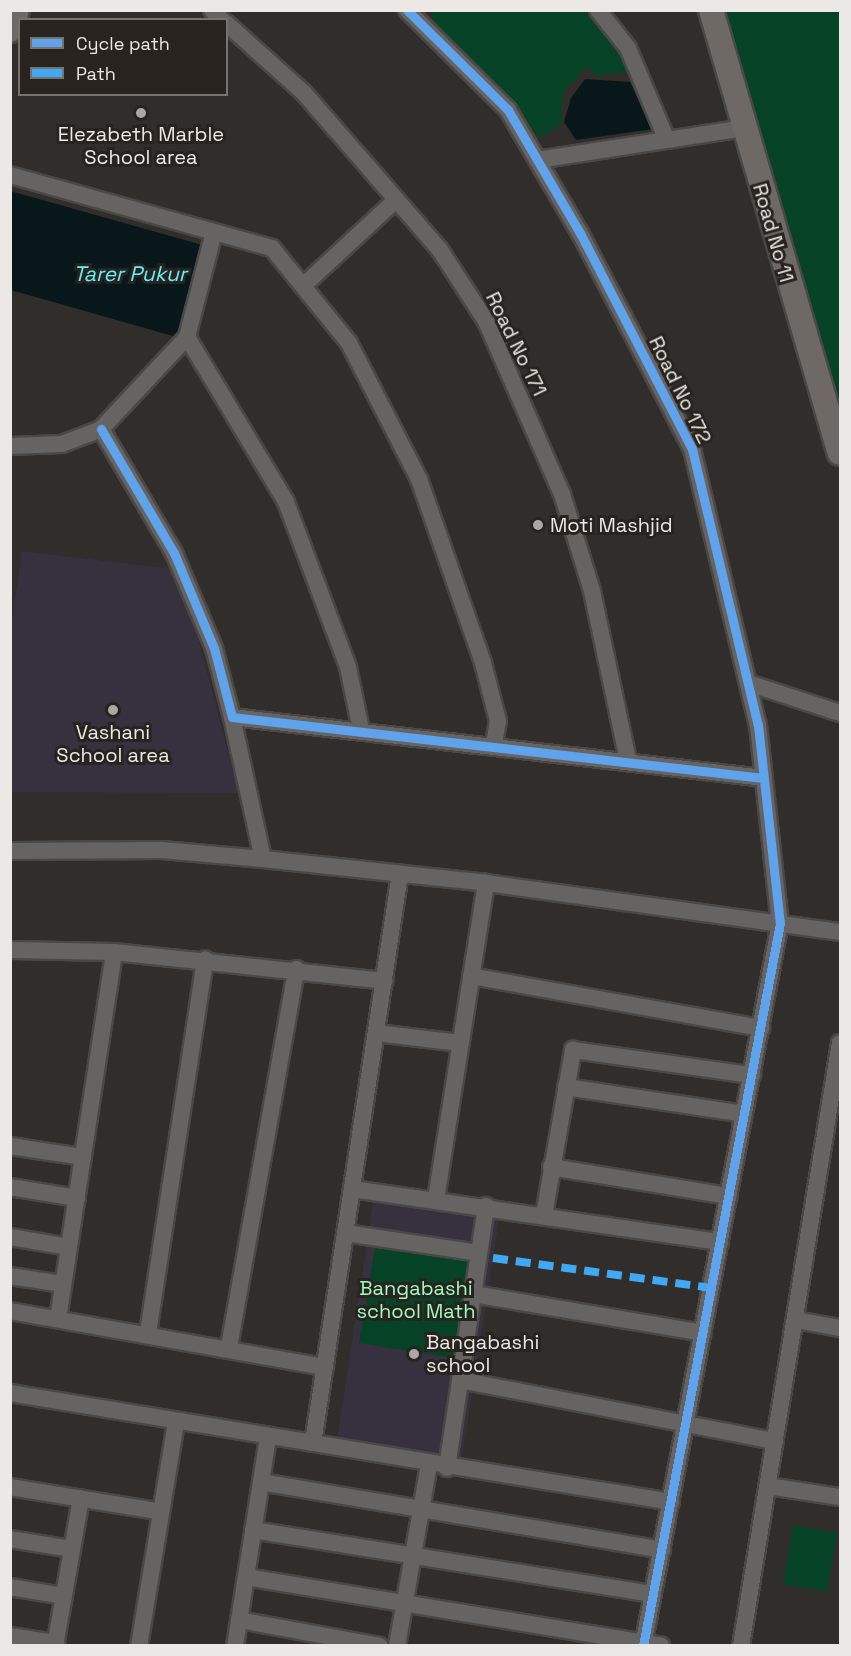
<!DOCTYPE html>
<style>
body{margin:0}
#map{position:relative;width:851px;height:1656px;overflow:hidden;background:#302d2a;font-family:"Space Grotesk",sans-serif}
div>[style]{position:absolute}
.education>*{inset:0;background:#37313f}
.green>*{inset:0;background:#064326}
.water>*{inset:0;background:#081719}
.roads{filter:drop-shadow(2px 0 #4a4846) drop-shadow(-2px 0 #4a4846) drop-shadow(0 2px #4a4846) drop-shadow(0 -2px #4a4846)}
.street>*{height:16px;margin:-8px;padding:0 8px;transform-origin:8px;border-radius:8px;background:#666462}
.secondary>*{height:24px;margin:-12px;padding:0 12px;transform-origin:12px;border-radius:12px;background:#6f6966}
.quiet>*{height:8px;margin-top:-4px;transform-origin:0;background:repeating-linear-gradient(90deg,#3fa9f5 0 15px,transparent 0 23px)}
.cycleway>*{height:9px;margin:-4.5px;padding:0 4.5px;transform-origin:4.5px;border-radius:4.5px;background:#60a3ed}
.dots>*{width:16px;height:16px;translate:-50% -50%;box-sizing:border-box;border:3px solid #28231f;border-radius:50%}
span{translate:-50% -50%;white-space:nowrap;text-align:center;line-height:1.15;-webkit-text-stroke:6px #28231f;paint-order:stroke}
.poi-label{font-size:20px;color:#ece8e5}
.left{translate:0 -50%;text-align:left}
.street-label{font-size:20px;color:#ece8e5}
.park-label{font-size:20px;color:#9dfbbf}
.water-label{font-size:21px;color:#62f1fa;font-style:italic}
.frame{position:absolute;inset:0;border:12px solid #ece8e5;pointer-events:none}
.legend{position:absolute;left:18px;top:18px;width:210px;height:78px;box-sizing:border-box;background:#28231f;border:2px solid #76726e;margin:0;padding:8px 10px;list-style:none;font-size:18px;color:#ece8e5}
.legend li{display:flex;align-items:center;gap:12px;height:30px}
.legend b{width:30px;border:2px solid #76726e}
</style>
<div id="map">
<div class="education">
<div style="clip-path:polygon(22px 551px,180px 570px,239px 793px,11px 792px,11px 627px)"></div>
<div style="clip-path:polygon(374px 1196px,500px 1213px,461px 1463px,336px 1447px)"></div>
</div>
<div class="green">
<div style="clip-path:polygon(429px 10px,586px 11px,632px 71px,596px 76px,587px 67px,563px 93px,561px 124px,541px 138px,438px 30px)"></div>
<div style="clip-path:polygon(723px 11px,840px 11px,840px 414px)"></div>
<div style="clip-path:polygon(376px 1242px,474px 1259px,457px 1359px,359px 1343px)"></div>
<div style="clip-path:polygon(793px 1525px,837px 1533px,827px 1592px,783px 1584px)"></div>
</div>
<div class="water">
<div style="clip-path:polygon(585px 79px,630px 82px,653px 129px,576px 140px,564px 122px,571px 98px)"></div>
<div style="clip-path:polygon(10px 191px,206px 246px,180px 338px,11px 290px)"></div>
</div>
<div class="roads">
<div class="street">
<div style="left:212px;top:10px;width:14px;rotate:45deg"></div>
<div style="left:407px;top:10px;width:142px;rotate:44.7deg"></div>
<div style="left:508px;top:110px;width:143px;rotate:59.7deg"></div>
<div style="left:580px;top:233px;width:243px;rotate:62.6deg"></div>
<div style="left:692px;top:449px;width:284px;rotate:76.6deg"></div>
<div style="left:758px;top:725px;width:199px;rotate:83.7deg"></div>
<div style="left:780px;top:923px;width:736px;rotate:100.73deg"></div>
<div style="left:598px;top:10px;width:48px;rotate:51.7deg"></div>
<div style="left:628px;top:48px;width:98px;rotate:67.1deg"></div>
<div style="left:226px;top:23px;width:105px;rotate:41.9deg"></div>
<div style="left:304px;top:93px;width:208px;rotate:49.1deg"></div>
<div style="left:440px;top:250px;width:85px;rotate:57.1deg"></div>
<div style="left:486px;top:321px;width:189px;rotate:66.3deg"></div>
<div style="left:562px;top:494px;width:102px;rotate:72.8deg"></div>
<div style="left:592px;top:591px;width:173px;rotate:78deg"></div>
<div style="left:537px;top:160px;width:209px;rotate:-8.8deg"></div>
<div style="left:10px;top:175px;width:272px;rotate:15.6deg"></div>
<div style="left:272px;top:248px;width:122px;rotate:51deg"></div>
<div style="left:349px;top:343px;width:153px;rotate:62.8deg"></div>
<div style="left:419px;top:479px;width:195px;rotate:70.8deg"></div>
<div style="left:483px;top:663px;width:60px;rotate:75.5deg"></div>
<div style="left:498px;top:721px;width:22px;rotate:100deg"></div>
<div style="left:303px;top:286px;width:127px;rotate:-42.8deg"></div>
<div style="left:187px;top:337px;width:192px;rotate:59deg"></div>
<div style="left:286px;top:502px;width:176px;rotate:69.4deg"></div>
<div style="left:348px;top:667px;width:64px;rotate:78.3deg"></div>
<div style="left:101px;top:429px;width:144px;rotate:59.5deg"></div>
<div style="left:174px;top:553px;width:103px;rotate:67.2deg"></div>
<div style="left:214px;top:648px;width:71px;rotate:75.4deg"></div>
<div style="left:232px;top:717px;width:535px;rotate:6.54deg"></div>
<div style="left:10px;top:446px;width:52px;rotate:-2.2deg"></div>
<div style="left:62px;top:444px;width:42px;rotate:-21deg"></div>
<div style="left:101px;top:429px;width:126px;rotate:-46.9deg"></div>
<div style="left:187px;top:337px;width:108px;rotate:-75.6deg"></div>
<div style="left:748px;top:683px;width:97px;rotate:18.1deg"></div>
<div style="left:232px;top:717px;width:145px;rotate:77.7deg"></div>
<div style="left:10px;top:851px;width:152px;rotate:-0.4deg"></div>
<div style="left:162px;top:850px;width:101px;rotate:5.1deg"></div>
<div style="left:263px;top:859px;width:224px;rotate:6.1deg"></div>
<div style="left:486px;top:883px;width:357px;rotate:7.9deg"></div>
<div style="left:10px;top:950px;width:104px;rotate:1.1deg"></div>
<div style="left:114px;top:952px;width:272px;rotate:6.1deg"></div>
<div style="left:471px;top:976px;width:295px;rotate:10.2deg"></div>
<div style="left:376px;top:1033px;width:85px;rotate:6.8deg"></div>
<div style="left:566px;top:1087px;width:180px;rotate:8.6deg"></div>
<div style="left:10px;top:1146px;width:74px;rotate:8.6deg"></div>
<div style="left:551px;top:1167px;width:180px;rotate:9.3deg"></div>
<div style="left:10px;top:1187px;width:68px;rotate:9.3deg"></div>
<div style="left:352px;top:1189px;width:372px;rotate:8.2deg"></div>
<div style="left:436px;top:1199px;width:320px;rotate:-81deg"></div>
<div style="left:544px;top:1215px;width:168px;rotate:-80deg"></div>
<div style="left:573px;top:1050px;width:181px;rotate:8deg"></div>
<div style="left:345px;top:1233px;width:135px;rotate:8.5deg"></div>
<div style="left:10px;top:1237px;width:60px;rotate:9.6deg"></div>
<div style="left:10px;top:1276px;width:54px;rotate:8.6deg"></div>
<div style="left:473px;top:1294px;width:233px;rotate:9.6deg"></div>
<div style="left:10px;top:1311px;width:320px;rotate:10.1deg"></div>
<div style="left:58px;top:1319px;width:371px;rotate:-81.3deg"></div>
<div style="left:796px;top:1320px;width:45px;rotate:10.3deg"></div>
<div style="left:148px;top:1333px;width:378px;rotate:-81.3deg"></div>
<div style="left:229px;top:1347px;width:384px;rotate:-79.9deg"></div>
<div style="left:460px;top:1380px;width:321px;rotate:11deg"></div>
<div style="left:10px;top:1393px;width:670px;rotate:9.36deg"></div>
<div style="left:313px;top:1443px;width:576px;rotate:-81.31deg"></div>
<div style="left:447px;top:1468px;width:265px;rotate:-81.5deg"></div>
<div style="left:261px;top:1482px;width:407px;rotate:9.6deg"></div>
<div style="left:768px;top:1486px;width:73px;rotate:8.7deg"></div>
<div style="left:10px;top:1487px;width:148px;rotate:9.3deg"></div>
<div style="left:253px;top:1530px;width:405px;rotate:9.1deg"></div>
<div style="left:10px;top:1539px;width:63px;rotate:9.2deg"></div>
<div style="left:246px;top:1577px;width:421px;rotate:9.4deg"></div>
<div style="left:10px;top:1587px;width:55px;rotate:9.5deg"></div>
<div style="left:239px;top:1620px;width:143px;rotate:10.4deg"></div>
<div style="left:10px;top:1636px;width:47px;rotate:8.7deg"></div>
<div style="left:55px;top:1646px;width:150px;rotate:-80deg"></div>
<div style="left:139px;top:1646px;width:226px;rotate:-80.6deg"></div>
<div style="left:235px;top:1646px;width:211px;rotate:-81deg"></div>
<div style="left:397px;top:1646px;width:184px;rotate:-80deg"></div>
<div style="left:741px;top:1646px;width:611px;rotate:-80.68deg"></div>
</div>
<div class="secondary">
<div style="left:711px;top:10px;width:461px;rotate:73.8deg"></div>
<div style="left:10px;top:30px;width:21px;rotate:-71deg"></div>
</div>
</div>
<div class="quiet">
<div style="left:493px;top:1258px;width:220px;rotate:7.8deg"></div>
</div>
<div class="cycleway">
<div style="left:407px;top:10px;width:142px;rotate:44.7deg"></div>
<div style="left:508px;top:110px;width:143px;rotate:59.7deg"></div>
<div style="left:580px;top:233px;width:243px;rotate:62.6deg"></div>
<div style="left:692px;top:449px;width:284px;rotate:76.6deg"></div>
<div style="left:758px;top:725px;width:199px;rotate:83.7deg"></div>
<div style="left:780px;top:923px;width:736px;rotate:100.73deg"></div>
<div style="left:101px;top:429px;width:144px;rotate:59.5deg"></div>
<div style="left:174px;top:553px;width:103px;rotate:67.2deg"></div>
<div style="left:214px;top:648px;width:71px;rotate:75.4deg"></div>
<div style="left:232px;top:717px;width:535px;rotate:6.54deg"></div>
</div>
<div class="dots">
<div style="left:141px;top:113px;background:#aaa7a4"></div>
<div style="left:538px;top:525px;background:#aaa7a4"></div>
<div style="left:113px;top:710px;background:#aaa7a4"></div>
<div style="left:414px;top:1354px;background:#aaa7a4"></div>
</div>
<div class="poi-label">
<span style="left:141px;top:146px">Elezabeth Marble<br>School area</span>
<span class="left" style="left:550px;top:525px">Moti Mashjid</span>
<span style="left:113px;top:744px">Vashani<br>School area</span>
<span class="left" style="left:426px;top:1354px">Bangabashi<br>school</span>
</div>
<div class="street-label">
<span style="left:773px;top:233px;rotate:74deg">Road No 11</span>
<span style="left:516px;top:344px;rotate:64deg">Road No 171</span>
<span style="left:680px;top:390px;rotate:64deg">Road No 172</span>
</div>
<div class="park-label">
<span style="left:416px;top:1300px">Bangabashi<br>school Math</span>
</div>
<div class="water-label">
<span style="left:130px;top:274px">Tarer Pukur</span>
</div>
<div class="frame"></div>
<ul class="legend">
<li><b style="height:8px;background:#60a3ed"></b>Cycle path</li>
<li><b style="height:8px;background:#3fa9f5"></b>Path</li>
</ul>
</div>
